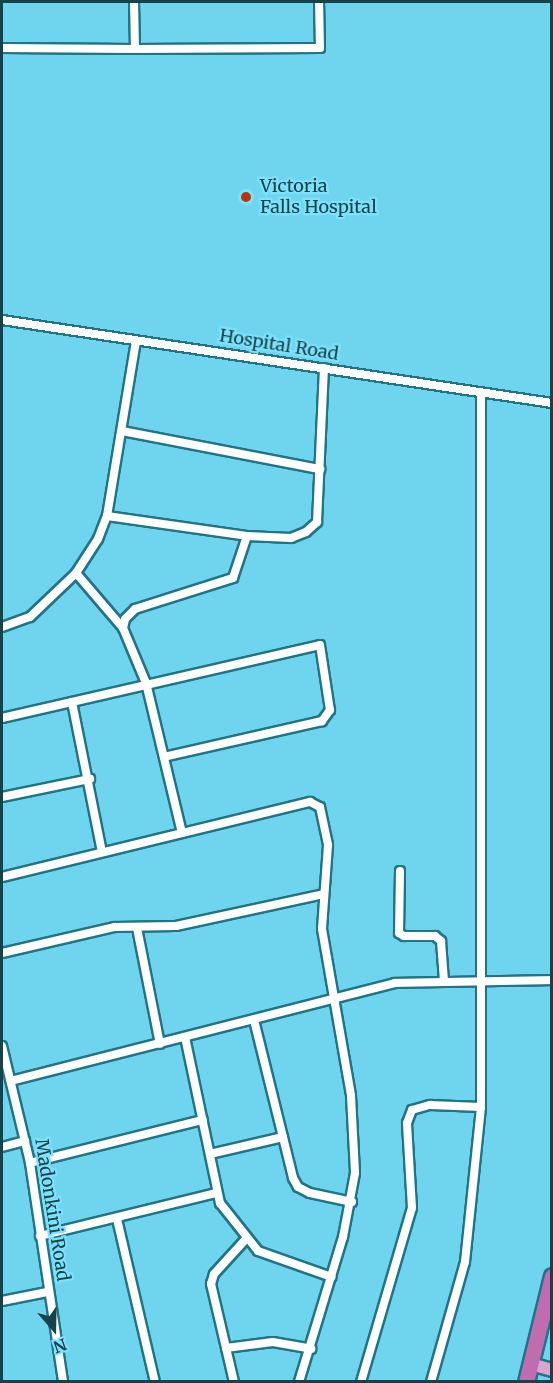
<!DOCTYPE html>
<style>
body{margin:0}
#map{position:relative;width:553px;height:1383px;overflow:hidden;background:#6fd5ee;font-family:Merriweather,serif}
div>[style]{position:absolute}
.roads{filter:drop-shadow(2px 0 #217486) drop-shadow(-2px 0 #217486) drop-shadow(0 2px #217486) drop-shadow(0 -2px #217486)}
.street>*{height:8px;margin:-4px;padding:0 4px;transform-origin:4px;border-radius:4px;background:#fff}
.primary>*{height:12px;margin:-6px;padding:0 6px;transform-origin:6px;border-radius:6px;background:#d9a7ce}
.highway>*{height:15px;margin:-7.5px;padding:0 7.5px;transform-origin:7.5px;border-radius:7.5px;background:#bf6dae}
.dots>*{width:16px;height:16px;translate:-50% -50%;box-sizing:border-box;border:3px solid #7ce2fb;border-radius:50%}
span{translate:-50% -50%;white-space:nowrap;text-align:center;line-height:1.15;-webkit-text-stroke:4.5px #7ce2fb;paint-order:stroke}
.poi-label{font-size:18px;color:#16424c}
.left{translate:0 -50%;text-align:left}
.street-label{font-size:18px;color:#16424c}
.frame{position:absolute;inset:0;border:3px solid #16424c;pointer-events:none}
.north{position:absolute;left:24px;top:1299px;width:60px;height:60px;-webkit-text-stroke:4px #7ce2fb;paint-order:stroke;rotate:160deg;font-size:16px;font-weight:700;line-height:24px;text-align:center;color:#16424c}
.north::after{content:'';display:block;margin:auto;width:21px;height:27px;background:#16424c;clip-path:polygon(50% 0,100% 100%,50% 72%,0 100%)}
</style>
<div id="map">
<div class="roads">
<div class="street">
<div style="left:2px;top:48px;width:133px;rotate:0.4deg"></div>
<div style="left:135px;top:49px;width:47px;rotate:-91.2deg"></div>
<div style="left:135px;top:49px;width:185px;rotate:-0.3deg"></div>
<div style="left:320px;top:48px;width:46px;rotate:-91.2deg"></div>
<div style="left:2px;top:320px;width:556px;rotate:8.58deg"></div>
<div style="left:122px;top:431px;width:202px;rotate:10.9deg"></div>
<div style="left:107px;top:516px;width:141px;rotate:8.1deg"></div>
<div style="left:247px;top:536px;width:44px;rotate:2.6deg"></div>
<div style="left:291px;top:538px;width:16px;rotate:-22deg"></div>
<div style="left:306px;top:532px;width:15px;rotate:-42deg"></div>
<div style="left:317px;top:522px;width:154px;rotate:-87.4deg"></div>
<div style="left:76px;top:573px;width:72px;rotate:49.5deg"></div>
<div style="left:123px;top:628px;width:60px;rotate:67.3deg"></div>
<div style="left:146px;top:683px;width:154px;rotate:76.5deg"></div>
<div style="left:2px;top:627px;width:30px;rotate:-20deg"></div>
<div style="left:30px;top:617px;width:64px;rotate:-43.7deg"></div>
<div style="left:76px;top:573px;width:40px;rotate:-57.1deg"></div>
<div style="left:98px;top:539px;width:25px;rotate:-69deg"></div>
<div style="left:107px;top:516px;width:178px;rotate:-80.6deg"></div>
<div style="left:123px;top:628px;width:9px;rotate:-77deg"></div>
<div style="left:125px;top:619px;width:14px;rotate:-45deg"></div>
<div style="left:135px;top:609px;width:103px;rotate:-17.6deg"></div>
<div style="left:233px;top:578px;width:44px;rotate:-71.6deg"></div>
<div style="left:72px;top:702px;width:153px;rotate:78.7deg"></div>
<div style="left:2px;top:718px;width:326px;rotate:-12.9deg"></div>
<div style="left:320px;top:645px;width:66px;rotate:81.3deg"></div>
<div style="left:330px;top:710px;width:14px;rotate:126deg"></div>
<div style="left:322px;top:721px;width:162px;rotate:167.2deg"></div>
<div style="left:2px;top:797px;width:90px;rotate:-11.6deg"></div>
<div style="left:400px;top:871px;width:62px;rotate:90.9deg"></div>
<div style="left:399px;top:933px;width:6px;rotate:31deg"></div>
<div style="left:404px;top:936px;width:31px"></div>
<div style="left:435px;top:936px;width:8px;rotate:40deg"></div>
<div style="left:441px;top:941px;width:40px;rotate:85.7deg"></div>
<div style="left:2px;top:877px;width:317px;rotate:-13.7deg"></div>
<div style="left:310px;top:802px;width:11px;rotate:27deg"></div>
<div style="left:320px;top:807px;width:39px;rotate:78deg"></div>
<div style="left:328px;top:845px;width:84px;rotate:94.1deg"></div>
<div style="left:322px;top:929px;width:169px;rotate:80.1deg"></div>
<div style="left:351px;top:1096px;width:77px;rotate:87deg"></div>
<div style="left:355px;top:1173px;width:65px;rotate:100.6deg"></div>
<div style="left:343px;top:1237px;width:152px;rotate:106.9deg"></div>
<div style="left:137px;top:928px;width:118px;rotate:78.8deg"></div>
<div style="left:2px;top:953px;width:116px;rotate:-13deg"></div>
<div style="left:115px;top:927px;width:61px;rotate:-0.9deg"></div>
<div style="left:176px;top:926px;width:151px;rotate:-12.2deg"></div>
<div style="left:254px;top:1020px;width:163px;rotate:76.1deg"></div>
<div style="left:293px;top:1178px;width:10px;rotate:61deg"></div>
<div style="left:298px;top:1187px;width:13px;rotate:27deg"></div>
<div style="left:310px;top:1193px;width:43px;rotate:12.1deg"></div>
<div style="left:185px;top:1037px;width:170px;rotate:78.1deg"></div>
<div style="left:220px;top:1203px;width:61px;rotate:51.6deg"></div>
<div style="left:258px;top:1251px;width:78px;rotate:19.4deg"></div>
<div style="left:2px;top:1046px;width:120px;rotate:76.5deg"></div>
<div style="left:30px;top:1163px;width:221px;rotate:81.4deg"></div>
<div style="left:11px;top:1081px;width:396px;rotate:-14.3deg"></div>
<div style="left:395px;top:983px;width:157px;rotate:-1.1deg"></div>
<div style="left:2px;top:1147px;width:24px;rotate:-15deg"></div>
<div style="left:210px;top:1154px;width:75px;rotate:-13.1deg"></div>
<div style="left:30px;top:1163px;width:178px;rotate:-14deg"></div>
<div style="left:117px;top:1219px;width:167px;rotate:76.9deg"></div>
<div style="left:40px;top:1236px;width:182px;rotate:-13.7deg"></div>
<div style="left:2px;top:1301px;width:46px;rotate:-11.3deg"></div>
<div style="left:226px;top:1348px;width:47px;rotate:-7.3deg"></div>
<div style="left:273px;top:1342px;width:39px;rotate:10deg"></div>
<div style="left:234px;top:1382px;width:101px;rotate:-103.2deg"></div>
<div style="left:211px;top:1284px;width:10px;rotate:-73deg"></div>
<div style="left:214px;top:1274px;width:47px;rotate:-47.6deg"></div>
<div style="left:361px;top:1382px;width:181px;rotate:-73.7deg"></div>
<div style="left:412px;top:1208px;width:85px;rotate:-93.4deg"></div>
<div style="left:407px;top:1123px;width:14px;rotate:-69deg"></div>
<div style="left:412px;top:1110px;width:19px;rotate:-16deg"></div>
<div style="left:430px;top:1105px;width:51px;rotate:2.2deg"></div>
<div style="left:431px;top:1382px;width:125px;rotate:-74.2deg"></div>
<div style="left:465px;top:1262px;width:156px;rotate:-84.1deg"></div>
<div style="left:481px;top:1107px;width:713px;rotate:-90deg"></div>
</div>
<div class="primary">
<div style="left:531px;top:1364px;width:22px;rotate:16deg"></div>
</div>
<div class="highway">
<div style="left:526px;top:1382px;width:109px;rotate:-76.2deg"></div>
</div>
</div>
<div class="dots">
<div style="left:246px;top:197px;background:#bc3307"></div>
</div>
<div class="poi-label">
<span class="left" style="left:260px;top:197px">Victoria<br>Falls Hospital</span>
</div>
<div class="street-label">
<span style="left:279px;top:345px;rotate:9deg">Hospital Road</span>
<span style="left:52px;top:1210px;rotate:81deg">Madonkini Road</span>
</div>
<div class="frame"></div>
<div class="north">N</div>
</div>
